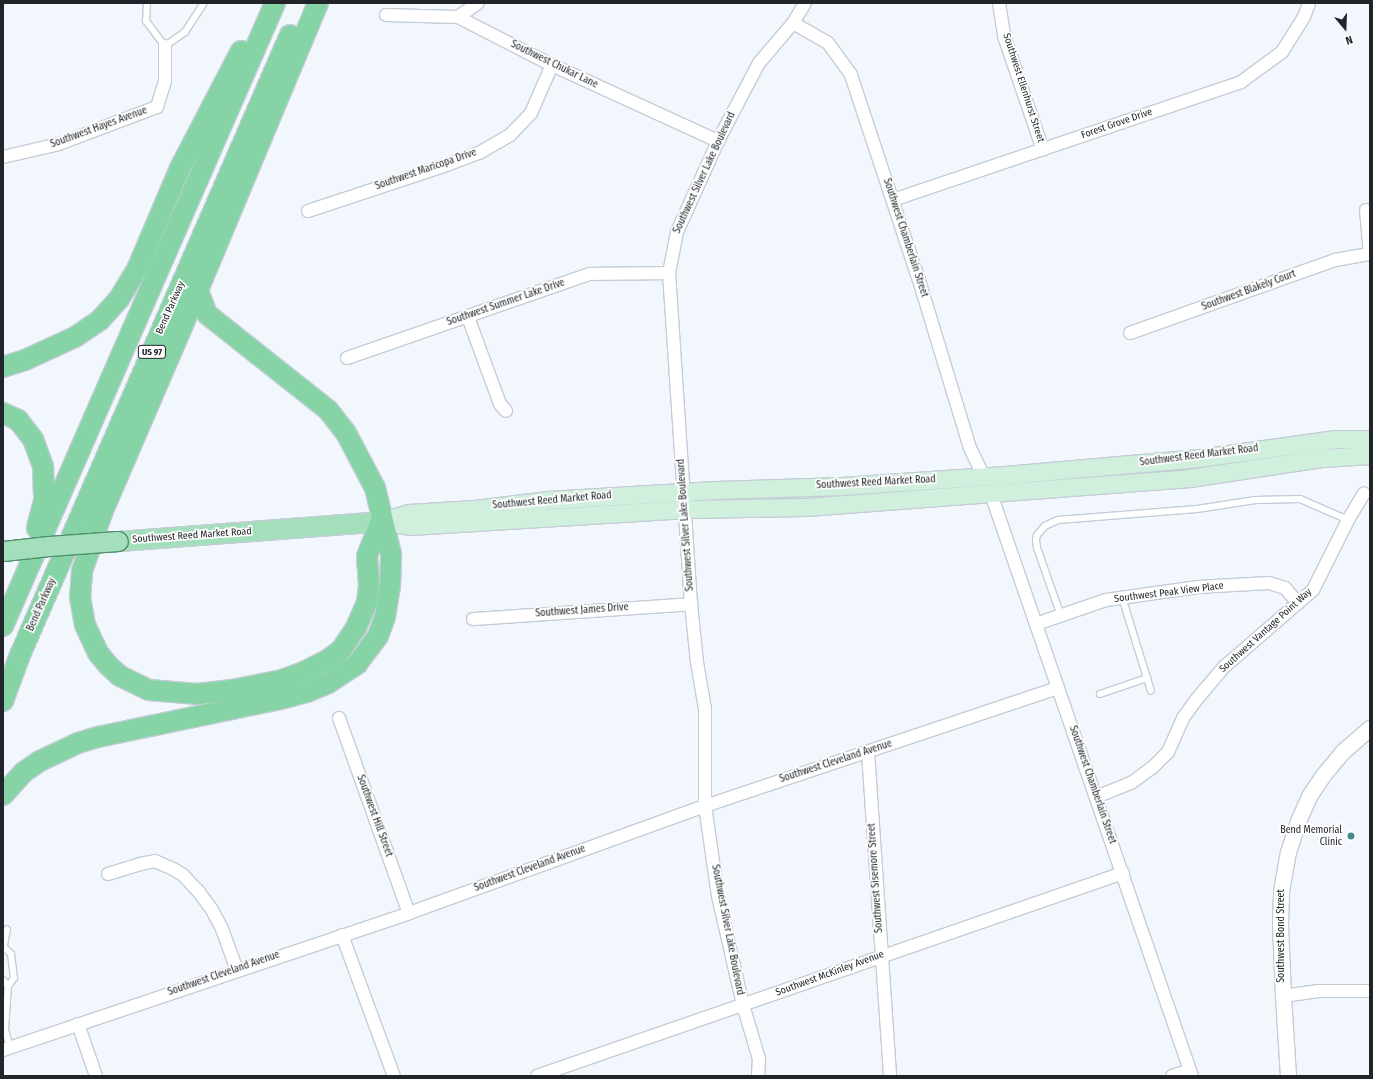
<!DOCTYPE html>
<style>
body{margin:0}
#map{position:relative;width:1373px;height:1079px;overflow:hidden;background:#f2f7fd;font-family:"Fira Sans Condensed",sans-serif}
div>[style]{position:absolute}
.roads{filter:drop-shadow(1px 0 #c4cdd6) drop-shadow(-1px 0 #c4cdd6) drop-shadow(0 1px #c4cdd6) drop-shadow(0 -1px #c4cdd6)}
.service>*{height:6px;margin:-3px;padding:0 3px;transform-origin:3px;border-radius:3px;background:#fff}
.minor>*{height:12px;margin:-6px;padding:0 6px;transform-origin:6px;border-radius:6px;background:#fff}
.tertiary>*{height:15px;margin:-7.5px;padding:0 7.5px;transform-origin:7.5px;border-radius:7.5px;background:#fff}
.secondary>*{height:17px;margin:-8.5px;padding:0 8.5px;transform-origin:8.5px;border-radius:8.5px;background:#d1efdd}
.primary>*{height:19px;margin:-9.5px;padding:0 9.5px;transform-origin:9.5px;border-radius:9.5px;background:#a4dfbc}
.trunk>*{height:20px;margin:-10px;padding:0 10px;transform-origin:10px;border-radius:10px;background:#86d4a6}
.bridges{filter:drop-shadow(1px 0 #4e906b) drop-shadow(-1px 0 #4e906b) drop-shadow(0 1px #4e906b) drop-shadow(0 -1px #4e906b)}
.primary-bridge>*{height:19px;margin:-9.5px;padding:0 9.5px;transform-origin:9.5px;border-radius:9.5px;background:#a4dfbc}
.dots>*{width:11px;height:11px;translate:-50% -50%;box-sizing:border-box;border:2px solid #fff;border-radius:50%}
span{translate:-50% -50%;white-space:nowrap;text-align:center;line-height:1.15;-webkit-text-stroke:3.5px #fff;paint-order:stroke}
.shield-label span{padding:1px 3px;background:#fff;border:1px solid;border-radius:3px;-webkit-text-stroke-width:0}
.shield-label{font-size:9px;color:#212428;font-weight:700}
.street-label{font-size:10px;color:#212428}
.poi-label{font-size:10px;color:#212428}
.right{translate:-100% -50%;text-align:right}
.frame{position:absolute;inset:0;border:4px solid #212428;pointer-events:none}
.north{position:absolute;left:1325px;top:8px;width:40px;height:40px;-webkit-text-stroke:3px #fff;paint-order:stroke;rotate:161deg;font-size:11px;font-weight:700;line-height:16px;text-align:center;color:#212428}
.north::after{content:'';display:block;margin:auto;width:14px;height:18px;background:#212428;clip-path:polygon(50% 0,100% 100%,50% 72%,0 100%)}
</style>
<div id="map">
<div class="roads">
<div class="service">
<div style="left:147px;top:3px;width:18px;rotate:93deg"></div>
<div style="left:146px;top:21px;width:31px;rotate:53deg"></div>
<div style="left:165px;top:46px;width:24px;rotate:-35deg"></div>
<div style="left:185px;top:32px;width:35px;rotate:-57deg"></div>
<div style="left:1122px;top:597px;width:98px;rotate:72.9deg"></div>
<div style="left:1061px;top:616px;width:72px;rotate:-109.4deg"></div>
<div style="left:1037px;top:548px;width:8px;rotate:-97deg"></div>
<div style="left:1036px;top:540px;width:5px;rotate:-79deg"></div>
<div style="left:1037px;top:535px;width:12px;rotate:-48deg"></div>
<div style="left:1045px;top:526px;width:14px;rotate:-25deg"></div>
<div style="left:1058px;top:520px;width:139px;rotate:-4.5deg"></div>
<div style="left:1197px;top:509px;width:59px;rotate:-8.8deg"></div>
<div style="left:1255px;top:500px;width:45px;rotate:-1.3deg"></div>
<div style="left:1300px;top:499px;width:52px;rotate:23.6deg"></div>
<div style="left:1100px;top:694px;width:50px;rotate:-18.8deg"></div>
<div style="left:4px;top:947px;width:10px;rotate:45deg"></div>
<div style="left:11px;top:954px;width:24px;rotate:83deg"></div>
<div style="left:14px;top:978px;width:10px;rotate:127deg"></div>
<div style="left:3px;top:950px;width:21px;rotate:-79deg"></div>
<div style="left:3px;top:980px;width:8px;rotate:50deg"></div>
<div style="left:8px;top:986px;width:43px;rotate:94deg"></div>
<div style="left:5px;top:1029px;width:20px;rotate:75deg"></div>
</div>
<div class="minor">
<div style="left:999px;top:3px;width:36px;rotate:81deg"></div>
<div style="left:1005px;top:39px;width:117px;rotate:71.1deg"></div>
<div style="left:386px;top:15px;width:72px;rotate:1.6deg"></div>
<div style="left:458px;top:17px;width:106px;rotate:27.1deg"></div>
<div style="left:552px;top:65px;width:183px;rotate:24.6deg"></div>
<div style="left:458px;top:17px;width:24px;rotate:-35deg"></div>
<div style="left:793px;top:23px;width:40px;rotate:29.7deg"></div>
<div style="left:828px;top:43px;width:39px;rotate:54deg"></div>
<div style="left:851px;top:75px;width:213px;rotate:71.7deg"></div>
<div style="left:918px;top:277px;width:179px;rotate:73.1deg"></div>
<div style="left:970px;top:448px;width:32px;rotate:64deg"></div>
<div style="left:3px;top:157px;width:57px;rotate:-13.1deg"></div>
<div style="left:59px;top:144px;width:105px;rotate:-20.7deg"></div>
<div style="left:157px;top:107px;width:27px;rotate:-73deg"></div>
<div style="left:165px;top:81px;width:35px;rotate:-90deg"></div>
<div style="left:893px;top:200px;width:367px;rotate:-18.7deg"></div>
<div style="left:1241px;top:82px;width:51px;rotate:-36.2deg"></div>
<div style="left:1282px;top:52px;width:41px;rotate:-57.8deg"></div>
<div style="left:1304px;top:17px;width:15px;rotate:-70deg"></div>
<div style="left:1366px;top:210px;width:44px;rotate:84.8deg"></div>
<div style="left:308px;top:211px;width:146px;rotate:-18.3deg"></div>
<div style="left:447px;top:165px;width:34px;rotate:-21deg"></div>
<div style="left:479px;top:153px;width:36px;rotate:-30deg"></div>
<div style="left:510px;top:135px;width:30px;rotate:-46deg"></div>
<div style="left:531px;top:113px;width:52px;rotate:-66.4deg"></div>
<div style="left:468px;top:317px;width:93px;rotate:69.8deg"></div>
<div style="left:500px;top:404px;width:9px;rotate:49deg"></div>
<div style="left:1130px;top:333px;width:218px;rotate:-19.6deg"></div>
<div style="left:1335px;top:260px;width:36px;rotate:-10deg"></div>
<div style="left:347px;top:358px;width:257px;rotate:-19.1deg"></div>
<div style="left:590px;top:274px;width:79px;rotate:-0.7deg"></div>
<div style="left:991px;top:494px;width:616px;rotate:70.95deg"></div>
<div style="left:473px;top:619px;width:219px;rotate:-3.9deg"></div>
<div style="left:1036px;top:624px;width:74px;rotate:-18.9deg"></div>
<div style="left:1106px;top:600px;width:93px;rotate:-8deg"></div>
<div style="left:1198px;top:587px;width:71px;rotate:-3.2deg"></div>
<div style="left:1269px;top:583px;width:17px;rotate:17deg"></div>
<div style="left:1285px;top:588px;width:20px;rotate:49deg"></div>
<div style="left:339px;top:718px;width:207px;rotate:70.3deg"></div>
<div style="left:868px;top:752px;width:325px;rotate:86.1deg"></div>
<div style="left:1096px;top:797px;width:38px;rotate:-22deg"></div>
<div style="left:1131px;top:783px;width:26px;rotate:-36deg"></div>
<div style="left:1152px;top:768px;width:23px;rotate:-45deg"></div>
<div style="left:1168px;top:752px;width:37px;rotate:-66deg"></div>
<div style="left:1183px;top:718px;width:22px;rotate:-54deg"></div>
<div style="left:1196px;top:700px;width:43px;rotate:-49.7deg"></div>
<div style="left:1224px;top:667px;width:118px;rotate:-40.9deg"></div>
<div style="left:1313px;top:590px;width:78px;rotate:-63.4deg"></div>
<div style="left:1348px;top:520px;width:31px;rotate:-59deg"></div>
<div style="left:108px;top:874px;width:34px;rotate:-17deg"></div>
<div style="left:140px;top:864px;width:15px;rotate:-11deg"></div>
<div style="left:155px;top:861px;width:20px;rotate:24deg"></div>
<div style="left:173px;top:869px;width:12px;rotate:31deg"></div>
<div style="left:183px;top:875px;width:23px;rotate:47deg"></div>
<div style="left:199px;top:892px;width:22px;rotate:54deg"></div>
<div style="left:212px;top:910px;width:21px;rotate:62deg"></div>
<div style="left:222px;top:929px;width:44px;rotate:69.9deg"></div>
<div style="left:342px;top:935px;width:150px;rotate:69.8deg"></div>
<div style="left:1283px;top:996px;width:36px;rotate:-8deg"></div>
<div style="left:1319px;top:991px;width:51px"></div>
<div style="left:78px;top:1024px;width:55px;rotate:70.9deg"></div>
<div style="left:3px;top:1050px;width:428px;rotate:-18.6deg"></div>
<div style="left:409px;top:913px;width:315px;rotate:-19.9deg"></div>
<div style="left:705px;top:806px;width:372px;rotate:-18.5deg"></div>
<div style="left:537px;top:1076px;width:620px;rotate:-19.11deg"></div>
<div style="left:758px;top:1076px;width:17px;rotate:-87deg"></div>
<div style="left:759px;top:1059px;width:56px;rotate:-106.5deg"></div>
<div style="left:743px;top:1005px;width:112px;rotate:-102.9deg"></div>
<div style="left:718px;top:896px;width:91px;rotate:-98.2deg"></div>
<div style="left:705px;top:806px;width:97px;rotate:-90deg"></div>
<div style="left:705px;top:709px;width:48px;rotate:-99.7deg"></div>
<div style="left:697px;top:662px;width:58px;rotate:-95.9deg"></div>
<div style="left:691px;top:604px;width:332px;rotate:-93.8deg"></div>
<div style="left:669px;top:273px;width:42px;rotate:-79deg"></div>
<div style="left:677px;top:232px;width:100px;rotate:-65.7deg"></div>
<div style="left:718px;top:141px;width:88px;rotate:-62.3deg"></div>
<div style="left:759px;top:63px;width:52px;rotate:-49.6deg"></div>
<div style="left:793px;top:23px;width:23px;rotate:-59deg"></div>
<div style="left:1172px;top:1076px;width:19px;rotate:-18deg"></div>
</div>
<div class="tertiary">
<div style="left:1288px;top:1076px;width:80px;rotate:-93.6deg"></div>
<div style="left:1283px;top:996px;width:73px;rotate:-92.4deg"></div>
<div style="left:1280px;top:923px;width:32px;rotate:-88deg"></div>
<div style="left:1281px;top:891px;width:40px;rotate:-80deg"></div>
<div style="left:1288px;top:852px;width:33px;rotate:-72deg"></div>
<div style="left:1298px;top:821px;width:27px;rotate:-66deg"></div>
<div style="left:1309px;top:796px;width:25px;rotate:-56deg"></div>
<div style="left:1323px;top:775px;width:30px;rotate:-50deg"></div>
<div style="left:1342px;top:752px;width:37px;rotate:-41deg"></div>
</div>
<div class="secondary">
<div style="left:381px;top:521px;width:29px;rotate:-16deg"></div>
<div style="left:409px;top:513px;width:66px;rotate:-3.5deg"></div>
<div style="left:475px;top:509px;width:74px;rotate:-7deg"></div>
<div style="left:548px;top:500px;width:168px;rotate:-3.4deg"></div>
<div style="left:716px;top:490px;width:126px;rotate:-1.8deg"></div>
<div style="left:842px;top:486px;width:163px;rotate:-3.9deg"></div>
<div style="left:1005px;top:475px;width:195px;rotate:-5deg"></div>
<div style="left:1199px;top:458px;width:138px;rotate:-7.9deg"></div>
<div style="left:1336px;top:439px;width:34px"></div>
<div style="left:386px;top:522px;width:24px;rotate:9deg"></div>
<div style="left:410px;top:526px;width:277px;rotate:-3.5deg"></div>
<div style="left:686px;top:509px;width:120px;rotate:-1deg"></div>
<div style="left:806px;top:507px;width:385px;rotate:-4.3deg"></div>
<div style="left:1190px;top:478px;width:134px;rotate:-8.6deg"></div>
<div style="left:1323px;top:458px;width:47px;rotate:-3.7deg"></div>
</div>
<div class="primary">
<div style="left:118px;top:541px;width:264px;rotate:-4.3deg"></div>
</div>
<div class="trunk">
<div style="left:198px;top:290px;width:243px;rotate:113.3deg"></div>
<div style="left:102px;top:513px;width:61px;rotate:109deg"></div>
<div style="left:82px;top:571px;width:26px;rotate:94deg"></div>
<div style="left:80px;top:597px;width:28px;rotate:80deg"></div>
<div style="left:85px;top:625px;width:31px;rotate:65deg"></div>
<div style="left:98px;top:653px;width:16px;rotate:50deg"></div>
<div style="left:108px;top:665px;width:16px;rotate:43deg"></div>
<div style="left:120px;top:676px;width:32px;rotate:26deg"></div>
<div style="left:149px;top:690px;width:49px;rotate:4.7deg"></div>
<div style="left:198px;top:694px;width:34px;rotate:-7deg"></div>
<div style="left:232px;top:690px;width:51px;rotate:-11.3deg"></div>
<div style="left:282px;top:680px;width:23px;rotate:-20deg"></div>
<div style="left:304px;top:672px;width:25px;rotate:-27deg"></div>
<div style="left:326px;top:661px;width:19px;rotate:-36deg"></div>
<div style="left:341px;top:650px;width:27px;rotate:-56deg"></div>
<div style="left:356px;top:628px;width:28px;rotate:-67deg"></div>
<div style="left:367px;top:602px;width:17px;rotate:-83deg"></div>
<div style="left:369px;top:585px;width:29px;rotate:-94deg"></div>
<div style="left:367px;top:556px;width:38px;rotate:-68deg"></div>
<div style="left:3px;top:367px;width:23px;rotate:-18deg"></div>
<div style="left:25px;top:360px;width:55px;rotate:-24.7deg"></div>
<div style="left:75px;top:337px;width:30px;rotate:-34deg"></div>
<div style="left:100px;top:320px;width:28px;rotate:-48deg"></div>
<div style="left:119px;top:299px;width:37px;rotate:-59deg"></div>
<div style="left:138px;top:267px;width:108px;rotate:-67deg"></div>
<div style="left:180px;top:168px;width:132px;rotate:-62.5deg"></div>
<div style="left:3px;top:413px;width:17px;rotate:25deg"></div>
<div style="left:18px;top:420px;width:24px;rotate:52deg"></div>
<div style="left:33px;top:439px;width:30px;rotate:70deg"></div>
<div style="left:43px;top:467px;width:34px;rotate:88deg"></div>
<div style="left:44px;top:501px;width:28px;rotate:105deg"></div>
<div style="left:3px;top:626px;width:680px;rotate:-66.41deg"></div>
<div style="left:3px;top:701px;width:49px;rotate:-69.7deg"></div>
<div style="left:20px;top:655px;width:676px;rotate:-66.47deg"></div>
<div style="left:3px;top:795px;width:31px;rotate:-48deg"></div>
<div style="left:24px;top:772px;width:19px;rotate:-35deg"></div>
<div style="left:40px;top:761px;width:42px;rotate:-25.3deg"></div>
<div style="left:78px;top:743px;width:21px;rotate:-17deg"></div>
<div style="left:98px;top:737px;width:190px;rotate:-11.8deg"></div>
<div style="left:284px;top:698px;width:24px;rotate:-15deg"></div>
<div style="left:307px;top:692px;width:23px;rotate:-23deg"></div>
<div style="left:328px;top:683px;width:35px;rotate:-33deg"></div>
<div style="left:357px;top:664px;width:35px;rotate:-53deg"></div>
<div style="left:378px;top:636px;width:20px;rotate:-70deg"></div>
<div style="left:385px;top:617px;width:30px;rotate:-81deg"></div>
<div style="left:390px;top:587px;width:33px;rotate:-88deg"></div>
<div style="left:391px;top:554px;width:68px;rotate:-103.6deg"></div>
<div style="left:375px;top:488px;width:62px;rotate:-117.8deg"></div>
<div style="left:346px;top:433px;width:29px;rotate:-128deg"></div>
<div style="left:328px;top:410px;width:154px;rotate:-141.6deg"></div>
<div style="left:207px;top:314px;width:26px;rotate:-111deg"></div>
<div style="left:198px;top:290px;width:311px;rotate:-67.3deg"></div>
</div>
</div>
<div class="bridges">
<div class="primary-bridge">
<div style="left:3px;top:551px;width:46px;rotate:-6.2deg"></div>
<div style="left:49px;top:546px;width:69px;rotate:-4.1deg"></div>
</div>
</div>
<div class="dots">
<div style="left:1351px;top:836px;background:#458c91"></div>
</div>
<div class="shield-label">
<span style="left:152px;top:352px">US 97</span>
</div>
<div class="street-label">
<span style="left:554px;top:65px;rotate:26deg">Southwest Chukar Lane</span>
<span style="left:1023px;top:88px;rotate:72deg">Southwest Ellenhurst Street</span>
<span style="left:1117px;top:124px;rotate:-19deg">Forest Grove Drive</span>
<span style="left:99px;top:128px;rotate:-20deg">Southwest Hayes Avenue</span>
<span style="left:426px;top:170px;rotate:-19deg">Southwest Maricopa Drive</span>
<span style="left:705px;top:173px;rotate:-65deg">Southwest Silver Lake Boulevard</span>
<span style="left:905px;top:238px;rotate:72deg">Southwest Chamberlain Street</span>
<span style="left:1249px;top:291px;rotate:-20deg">Southwest Blakely Court</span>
<span style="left:506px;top:303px;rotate:-19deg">Southwest Summer Lake Drive</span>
<span style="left:171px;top:308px;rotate:-66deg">Bend Parkway</span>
<span style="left:1199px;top:456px;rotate:-7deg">Southwest Reed Market Road</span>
<span style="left:876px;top:483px;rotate:-3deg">Southwest Reed Market Road</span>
<span style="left:552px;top:501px;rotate:-5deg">Southwest Reed Market Road</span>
<span style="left:686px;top:525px;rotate:-94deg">Southwest Silver Lake Boulevard</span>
<span style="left:192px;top:536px;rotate:-4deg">Southwest Reed Market Road</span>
<span style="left:1169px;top:593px;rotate:-7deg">Southwest Peak View Place</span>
<span style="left:42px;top:605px;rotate:-66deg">Bend Parkway</span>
<span style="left:582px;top:611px;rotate:-4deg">Southwest James Drive</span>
<span style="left:1266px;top:631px;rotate:-42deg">Southwest Vantage Point Way</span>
<span style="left:836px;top:762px;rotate:-18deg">Southwest Cleveland Avenue</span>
<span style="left:1092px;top:785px;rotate:71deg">Southwest Chamberlain Street</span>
<span style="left:374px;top:816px;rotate:70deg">Southwest Hill Street</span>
<span style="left:530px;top:869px;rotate:-20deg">Southwest Cleveland Avenue</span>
<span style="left:876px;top:878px;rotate:-94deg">Southwest Sisemore Street</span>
<span style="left:727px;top:930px;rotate:79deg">Southwest Silver Lake Boulevard</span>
<span style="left:1282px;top:936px;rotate:-90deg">Southwest Bond Street</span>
<span style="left:224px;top:974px;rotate:-19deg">Southwest Cleveland Avenue</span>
<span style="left:830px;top:974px;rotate:-20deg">Southwest McKinley Avenue</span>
</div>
<div class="poi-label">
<span class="right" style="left:1342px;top:836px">Bend Memorial<br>Clinic</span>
</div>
<div class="frame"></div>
<div class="north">N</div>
</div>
